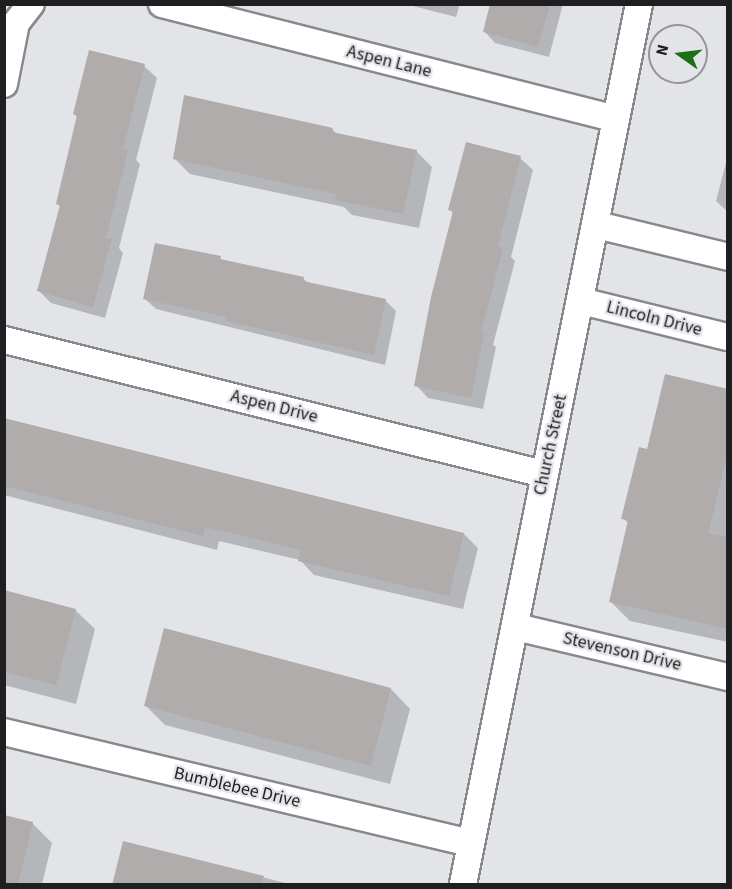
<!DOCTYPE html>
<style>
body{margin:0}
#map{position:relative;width:732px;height:889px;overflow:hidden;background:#e3e4e8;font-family:"Source Sans 3",sans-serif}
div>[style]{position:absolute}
.shadow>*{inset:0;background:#0003}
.building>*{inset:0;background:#b1acac}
.roads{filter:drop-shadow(2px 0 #88898c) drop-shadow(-2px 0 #88898c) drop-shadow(0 2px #88898c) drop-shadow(0 -2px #88898c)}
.minor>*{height:26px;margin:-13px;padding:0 13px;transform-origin:13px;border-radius:13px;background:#fff}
span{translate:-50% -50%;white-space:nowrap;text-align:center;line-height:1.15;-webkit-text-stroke:4.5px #e3e4e8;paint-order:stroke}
.street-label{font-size:18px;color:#1f1f21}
.frame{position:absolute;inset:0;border:6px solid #1f1f21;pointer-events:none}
.north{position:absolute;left:648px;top:24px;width:60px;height:60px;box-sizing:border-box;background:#e3e4e8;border:2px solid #959598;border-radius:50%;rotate:284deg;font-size:16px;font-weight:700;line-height:24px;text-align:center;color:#1f1f21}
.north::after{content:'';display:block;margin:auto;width:21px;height:27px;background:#1f6f16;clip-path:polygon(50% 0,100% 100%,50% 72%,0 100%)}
</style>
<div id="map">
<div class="shadow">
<div style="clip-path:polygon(405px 4px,460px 4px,456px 17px)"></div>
<div style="clip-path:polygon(492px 4px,563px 4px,549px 57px,495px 43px,485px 32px)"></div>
<div style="clip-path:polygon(144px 66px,157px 78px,136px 160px,140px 164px,119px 248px,123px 253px,105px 318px,51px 303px,39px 291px,61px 207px,57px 204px,78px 118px,74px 114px)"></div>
<div style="clip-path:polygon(332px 129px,338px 135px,416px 151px,432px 167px,419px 228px,352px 215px,344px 207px,190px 174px,175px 159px)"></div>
<div style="clip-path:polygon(728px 155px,728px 212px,716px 201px)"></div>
<div style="clip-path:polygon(520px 158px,533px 170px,511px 257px,515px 261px,493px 345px,496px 347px,483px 409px,428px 398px,416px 385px,454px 214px,450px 210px)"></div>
<div style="clip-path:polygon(220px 258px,225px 262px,303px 278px,308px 283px,385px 300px,396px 311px,385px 365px,156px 309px,145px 299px)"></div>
<div style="clip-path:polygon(728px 390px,728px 642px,630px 621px,610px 601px,629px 524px,623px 518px,648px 451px)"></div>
<div style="clip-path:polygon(4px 419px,464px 534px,478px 548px,463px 609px,314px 575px,300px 560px,219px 541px,217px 550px,4px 495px)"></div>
<div style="clip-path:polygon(4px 592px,75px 610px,95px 629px,76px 704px,4px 685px)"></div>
<div style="clip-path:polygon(391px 689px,410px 709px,390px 784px,165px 725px,146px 706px)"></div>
<div style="clip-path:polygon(32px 823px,52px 843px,42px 884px,4px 884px)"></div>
<div style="clip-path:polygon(124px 842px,289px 884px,113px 884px)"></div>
</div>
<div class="building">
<div style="clip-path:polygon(490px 4px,550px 4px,538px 47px,483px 32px)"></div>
<div style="clip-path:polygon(89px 50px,145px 64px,123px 149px,128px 150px,106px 238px,112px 239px,93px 307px,37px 291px,60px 205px,56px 204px,77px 115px,73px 114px)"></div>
<div style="clip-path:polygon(184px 95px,333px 128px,332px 132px,417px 150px,403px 214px,335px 200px,336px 194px,173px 159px)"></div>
<div style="clip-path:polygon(466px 142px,521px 156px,498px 246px,503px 248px,481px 333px,484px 334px,471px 398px,414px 386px,431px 297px,453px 211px,448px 210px)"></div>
<div style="clip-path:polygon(155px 243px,221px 256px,220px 259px,304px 277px,303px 281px,386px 299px,374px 355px,226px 321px,227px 317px,143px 299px)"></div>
<div style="clip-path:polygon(665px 374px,728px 389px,728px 452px,708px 534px,728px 536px,728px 629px,609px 602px,628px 520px,621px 519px,639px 447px,647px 449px)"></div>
<div style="clip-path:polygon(4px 418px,464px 533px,449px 596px,298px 561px,301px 550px,205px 527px,203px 536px,4px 486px)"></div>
<div style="clip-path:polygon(4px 590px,76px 609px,56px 685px,4px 672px)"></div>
<div style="clip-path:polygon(164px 628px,391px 688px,371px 766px,144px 706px)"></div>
<div style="clip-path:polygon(4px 815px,33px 822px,18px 885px,4px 885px)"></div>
<div style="clip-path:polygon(123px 841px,264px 876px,262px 885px,112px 885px)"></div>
</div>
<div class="roads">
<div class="minor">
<div style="left:162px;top:4px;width:468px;rotate:14.2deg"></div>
<div style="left:4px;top:84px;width:62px;rotate:-78.9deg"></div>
<div style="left:16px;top:23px;width:24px;rotate:-52deg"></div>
<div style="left:597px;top:225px;width:135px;rotate:13.7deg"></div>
<div style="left:581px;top:301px;width:151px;rotate:13.8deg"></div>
<div style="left:4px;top:340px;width:556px;rotate:13.94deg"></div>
<div style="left:516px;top:627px;width:218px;rotate:13.3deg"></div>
<div style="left:4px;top:732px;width:479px;rotate:13.4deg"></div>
<div style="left:463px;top:884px;width:897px;rotate:-78.69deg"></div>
</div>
</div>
<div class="street-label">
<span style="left:389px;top:62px;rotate:14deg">Aspen Lane</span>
<span style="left:654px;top:319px;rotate:14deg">Lincoln Drive</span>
<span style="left:274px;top:407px;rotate:14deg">Aspen Drive</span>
<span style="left:551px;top:445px;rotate:-78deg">Church Street</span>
<span style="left:622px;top:652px;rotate:13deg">Stevenson Drive</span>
<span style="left:237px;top:788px;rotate:13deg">Bumblebee Drive</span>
</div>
<div class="frame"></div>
<div class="north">N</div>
</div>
